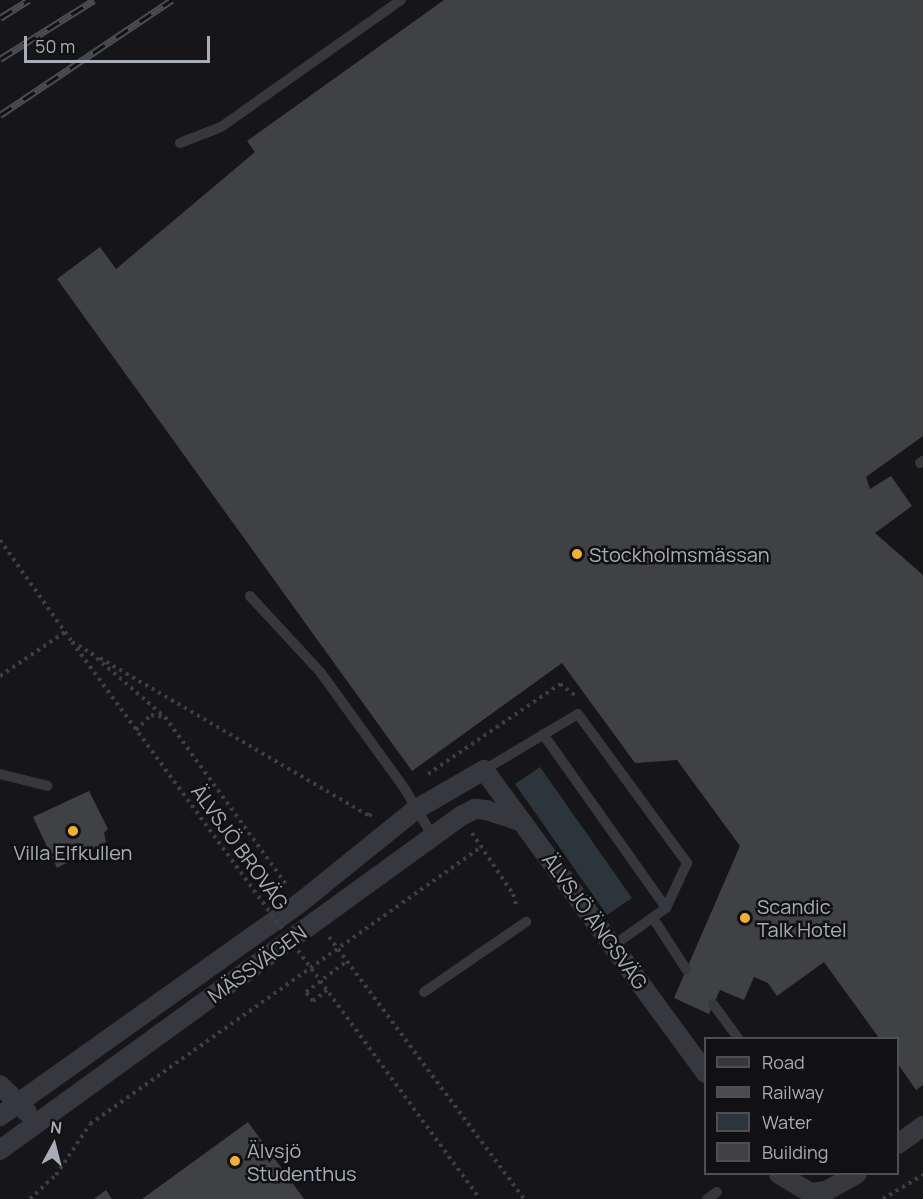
<!DOCTYPE html>
<meta charset="utf-8">
<style>
body{margin:0}
#map{position:relative;width:923px;height:1199px;overflow:hidden;background:#161618;font-family:Manrope,sans-serif}
div>[style]{position:absolute}
.water>*{inset:0;background:#2c353c}
.building>*{inset:0;background:#404145}
.path>*{height:4px;margin-top:-2px;transform-origin:0;background:repeating-linear-gradient(90deg,#3d3f44 0 3px,transparent 0 7.5px)}
.service>*{height:10px;margin:-5px;padding:0 5px;transform-origin:5px;border-radius:5px;background:#37383d}
.minor>*{height:20px;margin:-10px;padding:0 10px;transform-origin:10px;border-radius:10px;background:#37383d}
.rail>*{height:7px;margin-top:-3.5px;transform-origin:0;background:repeating-linear-gradient(90deg,#111113 0 14px,#4a4c52 0 28px);box-sizing:border-box;border-block:2px solid #4a4c52}
.path-bridge>*{height:4px;margin-top:-2px;transform-origin:0;background:repeating-linear-gradient(90deg,#3d3f44 0 3px,transparent 0 7.5px)}
.dots>*{width:16px;height:16px;translate:-50% -50%;box-sizing:border-box;border:3px solid #111113;border-radius:50%}
span{translate:-50% -50%;white-space:nowrap;text-align:center;line-height:1.15;-webkit-text-stroke:5px #111113;paint-order:stroke}
.poi-label{font-size:20px;color:#a8adb8}
.left{translate:0 -50%;text-align:left}
.street-label{font-size:20px;color:#a8adb8}
.legend{position:absolute;left:704px;top:1037px;width:195px;height:138px;box-sizing:border-box;background:#111113;border:2px solid #4d4f55;margin:0;padding:8px 10px;list-style:none;font-size:18px;color:#a8adb8}
.legend li{display:flex;align-items:center;gap:12px;height:30px}
.legend b{width:30px;border:2px solid #4d4f55}
.north{position:absolute;left:24px;top:1115px;width:60px;height:60px;-webkit-text-stroke:4px #111113;paint-order:stroke;rotate:7deg;font-size:16px;font-weight:700;line-height:24px;text-align:center;color:#a8adb8}
.north::after{content:'';display:block;margin:auto;width:21px;height:27px;background:#a8adb8;clip-path:polygon(50% 0,100% 100%,50% 72%,0 100%)}
.scale{position:absolute;left:24px;top:36px;width:186px;height:27px;box-sizing:border-box;border:3px solid #a8adb8;border-top:0;padding-left:8px;font-size:18px;line-height:21px;white-space:nowrap;color:#a8adb8;-webkit-text-stroke:4px #111113;paint-order:stroke}
</style>
<div id="map">
<div class="water">
<div style="clip-path:polygon(540px 767px,632px 898px,607px 915px,515px 784px)"></div>
</div>
<div class="building">
<div style="clip-path:polygon(444px 0,923px 0,923px 436px,866px 477px,870px 489px,891px 476px,912px 506px,875px 533px,923px 575px,923px 1085px,916px 1090px,898px 1064px,898px 1038px,879px 1038px,824px 962px,777px 996px,768px 983px,754px 977px,744px 1000px,720px 990px,709px 1014px,674px 998px,740px 846px,677px 760px,635px 763px,562px 663px,412px 771px,57px 279px,100px 247px,116px 269px,255px 152px,247px 141px)"></div>
<div style="clip-path:polygon(89px 791px,108px 829px,104px 833px,106px 842px,57px 868px,33px 817px)"></div>
<div style="clip-path:polygon(248px 1122px,304px 1199px,142px 1199px)"></div>
<div style="clip-path:polygon(106px 1190px,112px 1199px,94px 1199px)"></div>
</div>
<div class="path">
<div style="left:0;top:540px;width:125px;rotate:54.8deg"></div>
<div style="left:72px;top:642px;width:22px;rotate:30deg"></div>
<div style="left:91px;top:653px;width:98px;rotate:40.9deg"></div>
<div style="left:165px;top:717px;width:210px;rotate:54.1deg"></div>
<div style="left:100px;top:658px;width:312px;rotate:30.4deg"></div>
<div style="left:369px;top:816px;width:4px;rotate:-45deg"></div>
<div style="left:0;top:676px;width:78px;rotate:-34.1deg"></div>
<div style="left:136px;top:730px;width:21px;rotate:-45deg"></div>
<div style="left:151px;top:715px;width:14px;rotate:8deg"></div>
<div style="left:428px;top:774px;width:160px;rotate:-34.3deg"></div>
<div style="left:560px;top:684px;width:21px;rotate:37deg"></div>
<div style="left:472px;top:833px;width:73px;rotate:56.1deg"></div>
<div style="left:513px;top:894px;width:15px;rotate:74deg"></div>
<div style="left:329px;top:937px;width:327px;rotate:53.3deg"></div>
<div style="left:327px;top:990px;width:18px;rotate:142deg"></div>
<div style="left:313px;top:1001px;width:11px;rotate:-128deg"></div>
<div style="left:306px;top:992px;width:51px;rotate:-37.1deg"></div>
<div style="left:30px;top:1199px;width:35px;rotate:-43deg"></div>
<div style="left:56px;top:1175px;width:61px;rotate:-56.3deg"></div>
<div style="left:90px;top:1124px;width:479px;rotate:-35.3deg"></div>
<div style="left:883px;top:1199px;width:47px;rotate:-31deg"></div>
</div>
<div class="service">
<div style="left:180px;top:143px;width:44px;rotate:-21.3deg"></div>
<div style="left:221px;top:127px;width:220px;rotate:-35.2deg"></div>
<div style="left:920px;top:463px;width:4px;rotate:-34deg"></div>
<div style="left:250px;top:596px;width:105px;rotate:47.3deg"></div>
<div style="left:321px;top:673px;width:143px;rotate:54.1deg"></div>
<div style="left:405px;top:789px;width:56px;rotate:59.7deg"></div>
<div style="left:543px;top:734px;width:213px;rotate:54.7deg"></div>
<div style="left:484px;top:770px;width:109px;rotate:-30.8deg"></div>
<div style="left:578px;top:714px;width:185px;rotate:53.8deg"></div>
<div style="left:687px;top:863px;width:50px;rotate:115deg"></div>
<div style="left:666px;top:908px;width:64px;rotate:144.6deg"></div>
<div style="left:0;top:774px;width:49px;rotate:14deg"></div>
<div style="left:653px;top:918px;width:61px;rotate:57.1deg"></div>
<div style="left:424px;top:992px;width:124px;rotate:-34.5deg"></div>
<div style="left:713px;top:1004px;width:42px;rotate:53.7deg"></div>
<div style="left:707px;top:1199px;width:12px;rotate:-35deg"></div>
</div>
<div class="minor">
<div style="left:0;top:1085px;width:38px;rotate:45deg"></div>
<div style="left:0;top:1116px;width:369px;rotate:-35.4deg"></div>
<div style="left:301px;top:902px;width:146px;rotate:-38.9deg"></div>
<div style="left:415px;top:810px;width:80px;rotate:-30.1deg"></div>
<div style="left:484px;top:770px;width:376px;rotate:53.8deg"></div>
<div style="left:898px;top:1144px;width:31px;rotate:-36deg"></div>
<div style="left:0;top:1150px;width:569px;rotate:-35.92deg"></div>
<div style="left:461px;top:816px;width:16px;rotate:-27deg"></div>
<div style="left:475px;top:809px;width:11px;rotate:5deg"></div>
<div style="left:486px;top:810px;width:38px;rotate:18deg"></div>
<div style="left:779px;top:1174px;width:37px;rotate:31deg"></div>
<div style="left:811px;top:1193px;width:15px;rotate:-8deg"></div>
<div style="left:826px;top:1191px;width:35px;rotate:-29deg"></div>
</div>
<div class="rail">
<div style="left:0;top:18px;width:34px;rotate:-32deg"></div>
<div style="left:0;top:59px;width:111px;rotate:-32.1deg"></div>
<div style="left:0;top:115px;width:207px;rotate:-33.8deg"></div>
</div>
<div class="path-bridge">
<div style="left:72px;top:642px;width:690px;rotate:53.78deg"></div>
</div>
<div class="dots">
<div style="left:577px;top:554px;background:#f2b134"></div>
<div style="left:73px;top:831px;background:#f2b134"></div>
<div style="left:745px;top:918px;background:#f2b134"></div>
<div style="left:235px;top:1161px;background:#f2b134"></div>
</div>
<div class="poi-label">
<span class="left" style="left:589px;top:554px">Stockholmsmässan</span>
<span style="left:73px;top:852px">Villa Elfkullen</span>
<span class="left" style="left:757px;top:918px">Scandic<br>Talk Hotel</span>
<span class="left" style="left:247px;top:1162px">Älvsjö<br>Studenthus</span>
</div>
<div class="street-label">
<span style="left:240px;top:847px;rotate:54deg">ÄLVSJÖ BROVÄG</span>
<span style="left:595px;top:921px;rotate:54deg">ÄLVSJÖ ÄNGSVÄG</span>
<span style="left:257px;top:964px;rotate:-36deg">MÄSSVÄGEN</span>
</div>
<ul class="legend">
<li><b style="height:8px;background:#37383d"></b>Road</li>
<li><b style="height:8px;background:#4a4c52"></b>Railway</li>
<li><b style="height:16px;background:#2c353c"></b>Water</li>
<li><b style="height:16px;background:#404145"></b>Building</li>
</ul>
<div class="north">N</div>
<div class="scale">50 m</div>
</div>
